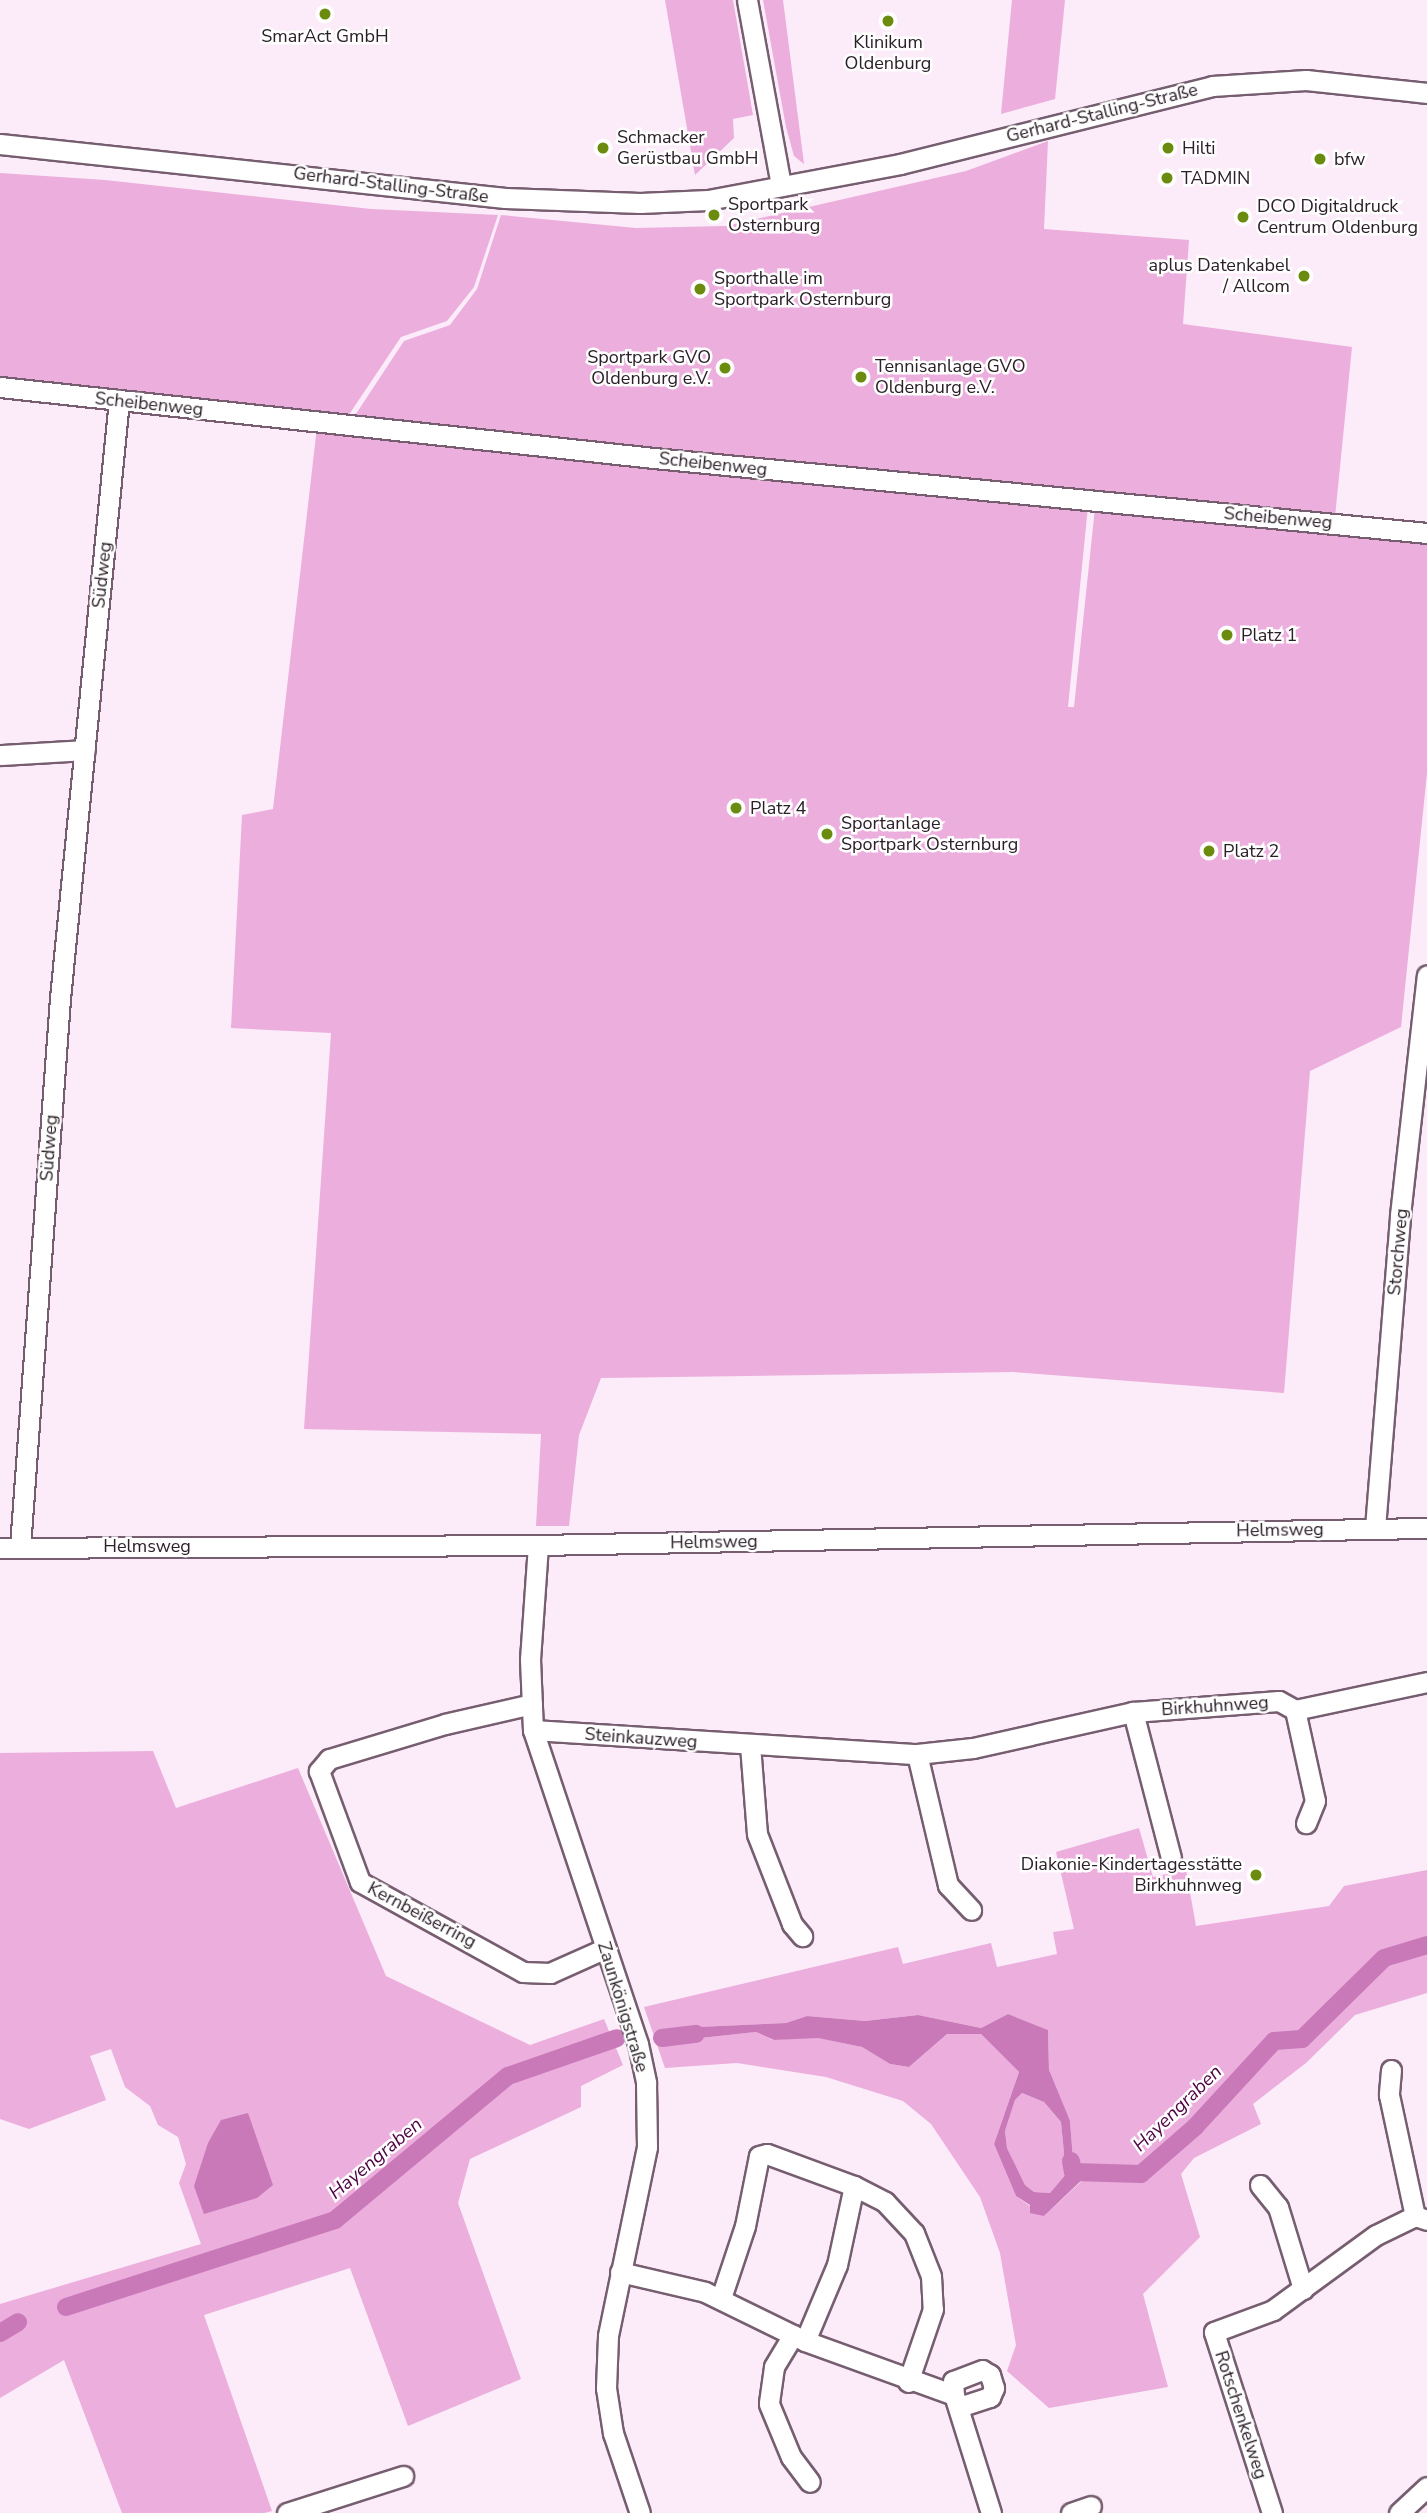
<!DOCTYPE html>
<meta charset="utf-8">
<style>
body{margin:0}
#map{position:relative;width:1427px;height:2513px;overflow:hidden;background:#fcebf8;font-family:"Nunito Sans",sans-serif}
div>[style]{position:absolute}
.green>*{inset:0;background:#ebaedd}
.water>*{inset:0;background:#c978b8}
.canal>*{height:18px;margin:-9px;padding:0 9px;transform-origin:9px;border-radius:9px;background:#c978b8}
.roads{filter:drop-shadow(2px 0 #765e70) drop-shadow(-2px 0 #765e70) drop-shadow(0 2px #765e70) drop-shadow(0 -2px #765e70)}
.street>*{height:19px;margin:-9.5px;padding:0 9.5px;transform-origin:9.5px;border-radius:9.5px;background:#fff}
.dots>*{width:19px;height:19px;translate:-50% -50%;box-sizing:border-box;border:4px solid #fefefe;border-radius:50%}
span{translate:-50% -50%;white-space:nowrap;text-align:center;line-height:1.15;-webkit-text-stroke:5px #fefefe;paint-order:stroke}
.poi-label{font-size:18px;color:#2b2028}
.left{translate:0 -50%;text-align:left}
.right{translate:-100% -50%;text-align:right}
.street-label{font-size:18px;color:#2b2028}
.water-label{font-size:19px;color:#4f0345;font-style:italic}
</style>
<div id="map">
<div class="green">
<div style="clip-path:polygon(665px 0,733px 0,753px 115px,733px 119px,734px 138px,695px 175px)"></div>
<div style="clip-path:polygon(763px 0,783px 0,804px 164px,794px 156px,786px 127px)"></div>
<div style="clip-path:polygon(1012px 0,1065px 0,1055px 99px,1001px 114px)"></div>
<div style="clip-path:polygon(1048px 141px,1044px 229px,1189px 240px,1183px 324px,1352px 347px,1335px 517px,350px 423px,404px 341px,450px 325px,477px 289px,501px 215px,636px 228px,726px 226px,966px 171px)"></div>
<div style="clip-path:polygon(0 173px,105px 180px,371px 209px,498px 215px,474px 287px,447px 321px,401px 337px,344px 422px,0 384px)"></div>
<div style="clip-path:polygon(317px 427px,1088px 506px,1068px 707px,1074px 707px,1095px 508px,1427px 540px,1427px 773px,1401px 1027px,1310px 1071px,1284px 1393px,1013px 1372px,601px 1378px,579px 1435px,569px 1526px,536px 1526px,541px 1434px,304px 1429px,331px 1033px,231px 1028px,242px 815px,273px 809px)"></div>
<div style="clip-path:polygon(153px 1751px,176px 1808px,298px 1768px,386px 1976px,530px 2045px,604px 2019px,623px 2065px,581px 2086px,581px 2107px,470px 2159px,458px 2203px,521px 2379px,408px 2426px,350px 2268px,204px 2315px,272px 2511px,264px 2513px,122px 2513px,64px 2360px,0 2398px,0 2304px,201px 2244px,179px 2183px,186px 2164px,178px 2137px,158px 2125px,150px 2106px,125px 2087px,111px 2049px,90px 2056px,106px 2100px,29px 2129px,0 2119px,0 1753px)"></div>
<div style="clip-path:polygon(evenodd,1139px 1828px,1153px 1877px,1186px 1870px,1196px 1926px,1329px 1906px,1344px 1886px,1427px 1870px,1427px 1993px,1355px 2015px,1306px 2063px,1253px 2104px,1261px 2124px,1194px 2158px,1181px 2174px,1200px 2237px,1143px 2294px,1168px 2387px,1049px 2408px,1007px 2371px,1016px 2345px,1000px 2253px,980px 2197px,931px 2124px,903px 2101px,826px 2077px,737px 2063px,665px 2068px,644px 2007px,898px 1947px,903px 1964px,991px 1943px,997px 1967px,1057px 1954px,1053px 1932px,1074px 1929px,1056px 1852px,1139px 1828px,1008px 2014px,1048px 2030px,1049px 2070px,1059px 2104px,1070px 2121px,1073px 2159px,1087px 2176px,1044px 2216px,1016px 2196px,994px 2144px,1019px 2072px,981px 2034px,947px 2034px,909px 2067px,890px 2064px,862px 2047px,815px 2037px,773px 2040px,756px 2032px,682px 2040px,674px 2034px,698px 2027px,786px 2023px,807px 2016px,865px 2021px,918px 2015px,981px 2028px,1008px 2014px)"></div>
<div style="clip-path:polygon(1022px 2093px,1044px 2102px,1061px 2122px,1066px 2174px,1050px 2193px,1034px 2192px,1025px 2185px,1007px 2148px,1005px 2131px,1015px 2100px)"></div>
</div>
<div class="water">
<div style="clip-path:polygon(evenodd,1008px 2014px,1048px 2030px,1049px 2070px,1070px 2121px,1073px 2159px,1087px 2175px,1044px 2216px,1030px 2213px,1030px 2205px,1016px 2196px,994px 2144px,1019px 2072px,981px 2034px,947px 2034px,909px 2067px,890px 2064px,862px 2047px,818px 2038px,774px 2040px,756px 2032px,682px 2040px,672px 2036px,698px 2027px,786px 2023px,807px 2016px,865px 2021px,918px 2015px,981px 2028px,1008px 2014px,1022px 2093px,1044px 2102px,1061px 2122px,1066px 2174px,1050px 2193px,1034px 2192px,1025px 2185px,1007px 2148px,1005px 2131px,1015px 2100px,1022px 2093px)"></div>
<div style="clip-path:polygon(248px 2113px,273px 2185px,257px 2198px,204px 2214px,194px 2186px,208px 2143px,221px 2120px)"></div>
</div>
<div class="canal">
<div style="left:662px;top:2038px;width:34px;rotate:-7deg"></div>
<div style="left:1071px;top:2161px;width:11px;rotate:80deg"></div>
<div style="left:1073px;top:2172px;width:68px;rotate:1.7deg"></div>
<div style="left:1141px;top:2174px;width:72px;rotate:-41deg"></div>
<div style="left:1195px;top:2127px;width:117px;rotate:-47.4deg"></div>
<div style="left:1274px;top:2041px;width:28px;rotate:-4deg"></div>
<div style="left:1302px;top:2039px;width:115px;rotate:-44.6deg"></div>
<div style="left:1384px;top:1958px;width:45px;rotate:-16.8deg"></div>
<div style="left:66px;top:2307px;width:283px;rotate:-17.9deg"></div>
<div style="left:335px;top:2220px;width:225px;rotate:-39.8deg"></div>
<div style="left:508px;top:2076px;width:115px;rotate:-19.2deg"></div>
<div style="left:0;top:2333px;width:21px;rotate:-31deg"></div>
</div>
<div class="roads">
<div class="street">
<div style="left:747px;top:0;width:189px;rotate:79.6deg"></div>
<div style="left:0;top:144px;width:508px;rotate:6.1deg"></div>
<div style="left:505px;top:198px;width:135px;rotate:2.1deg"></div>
<div style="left:640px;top:203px;width:68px;rotate:-2.5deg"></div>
<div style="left:708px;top:200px;width:195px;rotate:-10.6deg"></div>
<div style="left:900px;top:164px;width:322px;rotate:-14deg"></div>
<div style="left:1212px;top:86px;width:94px;rotate:-3.7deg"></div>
<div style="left:1306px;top:80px;width:122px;rotate:6.1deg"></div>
<div style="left:0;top:387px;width:658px;rotate:6.2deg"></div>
<div style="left:654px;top:458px;width:777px;rotate:5.54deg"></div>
<div style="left:0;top:755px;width:85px;rotate:-3.4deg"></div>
<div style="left:1375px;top:1528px;width:314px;rotate:-85.4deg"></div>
<div style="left:1400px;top:1215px;width:241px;rotate:-83.6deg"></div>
<div style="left:538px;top:1545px;width:114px;rotate:94deg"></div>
<div style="left:530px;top:1659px;width:71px;rotate:87.6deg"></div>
<div style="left:533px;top:1730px;width:331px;rotate:71.5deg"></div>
<div style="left:638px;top:2044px;width:40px;rotate:78deg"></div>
<div style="left:646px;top:2083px;width:64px;rotate:89.1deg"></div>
<div style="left:647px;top:2147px;width:193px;rotate:101.7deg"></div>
<div style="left:608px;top:2336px;width:52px;rotate:92.2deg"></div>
<div style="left:606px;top:2388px;width:46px;rotate:81.2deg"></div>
<div style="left:613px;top:2433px;width:84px;rotate:71.4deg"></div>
<div style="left:20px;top:1547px;width:550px;rotate:-85.83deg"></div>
<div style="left:60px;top:998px;width:601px;rotate:-84.37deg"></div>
<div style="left:0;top:1548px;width:538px;rotate:-0.32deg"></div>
<div style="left:538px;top:1545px;width:889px;rotate:-1.1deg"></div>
<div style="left:532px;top:1704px;width:89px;rotate:167.1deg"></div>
<div style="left:445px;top:1724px;width:121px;rotate:163.2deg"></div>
<div style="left:329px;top:1759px;width:16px;rotate:130deg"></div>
<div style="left:319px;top:1771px;width:118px;rotate:69.7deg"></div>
<div style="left:360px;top:1882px;width:186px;rotate:28.9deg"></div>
<div style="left:523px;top:1972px;width:27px;rotate:2deg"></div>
<div style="left:550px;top:1973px;width:61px;rotate:-24.1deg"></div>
<div style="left:1295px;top:1710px;width:93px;rotate:77.6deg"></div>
<div style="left:1315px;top:1801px;width:24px;rotate:112deg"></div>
<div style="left:533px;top:1730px;width:385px;rotate:3.6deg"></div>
<div style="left:917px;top:1754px;width:56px;rotate:-6.1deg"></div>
<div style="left:973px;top:1748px;width:164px;rotate:-12.7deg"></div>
<div style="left:750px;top:1745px;width:89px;rotate:85.5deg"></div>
<div style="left:757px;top:1834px;width:97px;rotate:68.7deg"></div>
<div style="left:792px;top:1924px;width:16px;rotate:50deg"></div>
<div style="left:917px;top:1754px;width:135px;rotate:76.7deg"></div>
<div style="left:948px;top:1885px;width:34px;rotate:47deg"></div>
<div style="left:1171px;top:1858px;width:151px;rotate:-104.6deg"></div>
<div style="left:1133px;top:1712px;width:146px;rotate:-4.3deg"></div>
<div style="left:1279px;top:1701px;width:18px;rotate:29deg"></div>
<div style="left:1295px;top:1710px;width:135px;rotate:-12deg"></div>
<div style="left:1391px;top:2070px;width:25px;rotate:95deg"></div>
<div style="left:1389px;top:2095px;width:124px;rotate:77.9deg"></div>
<div style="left:1260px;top:2185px;width:28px;rotate:51deg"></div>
<div style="left:1278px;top:2207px;width:86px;rotate:73deg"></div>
<div style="left:620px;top:2272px;width:87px;rotate:13.2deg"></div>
<div style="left:705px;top:2292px;width:111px;rotate:26.1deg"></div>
<div style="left:805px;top:2341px;width:158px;rotate:19.9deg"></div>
<div style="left:721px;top:2298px;width:76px;rotate:-71.6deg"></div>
<div style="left:745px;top:2226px;width:71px;rotate:-78.7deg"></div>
<div style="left:759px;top:2156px;width:8px;rotate:-14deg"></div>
<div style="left:767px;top:2154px;width:93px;rotate:20.2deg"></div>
<div style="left:854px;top:2186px;width:35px;rotate:27deg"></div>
<div style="left:885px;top:2202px;width:42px;rotate:46.9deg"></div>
<div style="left:914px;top:2233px;width:46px;rotate:68.4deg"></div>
<div style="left:931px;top:2276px;width:33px;rotate:87deg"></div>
<div style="left:933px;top:2309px;width:77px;rotate:108.9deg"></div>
<div style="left:793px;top:2335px;width:37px;rotate:121deg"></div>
<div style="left:774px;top:2367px;width:37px;rotate:98deg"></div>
<div style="left:769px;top:2404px;width:57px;rotate:67.5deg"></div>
<div style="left:791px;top:2457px;width:31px;rotate:53deg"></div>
<div style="left:805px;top:2341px;width:82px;rotate:-67.2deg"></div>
<div style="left:837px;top:2265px;width:81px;rotate:-77.9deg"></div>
<div style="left:959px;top:2407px;width:33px;rotate:-18deg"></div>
<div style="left:990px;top:2397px;width:10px;rotate:-66deg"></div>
<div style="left:994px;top:2388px;width:14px;rotate:-107deg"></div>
<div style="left:990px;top:2375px;width:9px;rotate:-148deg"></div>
<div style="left:982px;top:2370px;width:31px;rotate:159deg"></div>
<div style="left:953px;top:2381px;width:14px;rotate:86deg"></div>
<div style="left:954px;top:2395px;width:124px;rotate:72.6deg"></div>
<div style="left:287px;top:2513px;width:122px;rotate:-17.7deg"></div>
<div style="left:1071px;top:2513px;width:21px;rotate:-19deg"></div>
<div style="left:1272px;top:2513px;width:190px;rotate:-107.8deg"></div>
<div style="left:1214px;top:2332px;width:63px;rotate:-20.4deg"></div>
<div style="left:1273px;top:2310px;width:127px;rotate:-36.1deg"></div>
<div style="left:1376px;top:2235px;width:43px;rotate:-26deg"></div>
<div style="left:1415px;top:2216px;width:13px;rotate:18deg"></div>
<div style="left:1399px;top:2513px;width:38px;rotate:-43deg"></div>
</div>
</div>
<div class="dots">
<div style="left:325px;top:14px;background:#6a8b0d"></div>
<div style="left:888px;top:21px;background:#6a8b0d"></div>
<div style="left:603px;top:148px;background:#6a8b0d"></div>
<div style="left:1168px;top:148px;background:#6a8b0d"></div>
<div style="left:1320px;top:159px;background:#6a8b0d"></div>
<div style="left:1167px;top:178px;background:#6a8b0d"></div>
<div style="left:714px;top:215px;background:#6a8b0d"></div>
<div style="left:1243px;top:217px;background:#6a8b0d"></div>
<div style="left:1304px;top:276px;background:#6a8b0d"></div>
<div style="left:700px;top:289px;background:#6a8b0d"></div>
<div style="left:725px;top:368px;background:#6a8b0d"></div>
<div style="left:861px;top:377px;background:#6a8b0d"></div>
<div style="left:1227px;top:635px;background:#6a8b0d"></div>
<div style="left:736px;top:808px;background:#6a8b0d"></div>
<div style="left:827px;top:834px;background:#6a8b0d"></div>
<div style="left:1209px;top:851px;background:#6a8b0d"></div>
<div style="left:1256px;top:1875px;background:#6a8b0d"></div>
</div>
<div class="poi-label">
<span style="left:325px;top:36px">SmarAct GmbH</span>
<span style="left:888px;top:53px">Klinikum<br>Oldenburg</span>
<span class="left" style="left:617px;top:148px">Schmacker<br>Gerüstbau GmbH</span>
<span class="left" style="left:1182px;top:148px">Hilti</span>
<span class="left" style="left:1334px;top:159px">bfw</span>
<span class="left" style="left:1181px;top:178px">TADMIN</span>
<span class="left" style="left:728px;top:215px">Sportpark<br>Osternburg</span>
<span class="left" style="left:1257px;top:217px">DCO Digitaldruck<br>Centrum Oldenburg</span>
<span class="right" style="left:1290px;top:276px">aplus Datenkabel<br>/ Allcom</span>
<span class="left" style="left:714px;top:289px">Sporthalle im<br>Sportpark Osternburg</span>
<span class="right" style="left:711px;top:368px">Sportpark GVO<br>Oldenburg e.V.</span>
<span class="left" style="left:875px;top:377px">Tennisanlage GVO<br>Oldenburg e.V.</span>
<span class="left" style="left:1241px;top:635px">Platz 1</span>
<span class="left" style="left:750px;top:808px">Platz 4</span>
<span class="left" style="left:841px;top:834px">Sportanlage<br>Sportpark Osternburg</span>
<span class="left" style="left:1223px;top:851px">Platz 2</span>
<span class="right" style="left:1242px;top:1875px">Diakonie-Kindertagesstätte<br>Birkhuhnweg</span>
</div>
<div class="street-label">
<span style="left:1102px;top:113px;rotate:-14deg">Gerhard-Stalling-Straße</span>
<span style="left:391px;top:185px;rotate:7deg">Gerhard-Stalling-Straße</span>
<span style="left:149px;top:404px;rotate:6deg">Scheibenweg</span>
<span style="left:713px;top:464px;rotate:6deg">Scheibenweg</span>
<span style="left:1278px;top:518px;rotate:5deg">Scheibenweg</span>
<span style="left:102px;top:575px;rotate:-84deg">Südweg</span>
<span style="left:49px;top:1148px;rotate:-86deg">Südweg</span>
<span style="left:1398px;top:1252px;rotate:-85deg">Storchweg</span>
<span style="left:1280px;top:1530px;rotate:-1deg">Helmsweg</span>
<span style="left:714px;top:1542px;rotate:-1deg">Helmsweg</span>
<span style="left:147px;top:1546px">Helmsweg</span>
<span style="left:1215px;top:1706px;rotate:-4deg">Birkhuhnweg</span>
<span style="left:641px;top:1738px;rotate:4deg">Steinkauzweg</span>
<span style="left:422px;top:1915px;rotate:28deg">Kernbeißerring</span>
<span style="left:623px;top:2007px;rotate:73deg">Zaunkönigstraße</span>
<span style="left:1241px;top:2415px;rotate:72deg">Rotschenkelweg</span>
</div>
<div class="water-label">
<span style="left:1178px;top:2109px;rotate:-44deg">Hayengraben</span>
<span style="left:376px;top:2159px;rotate:-40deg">Hayengraben</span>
</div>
</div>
